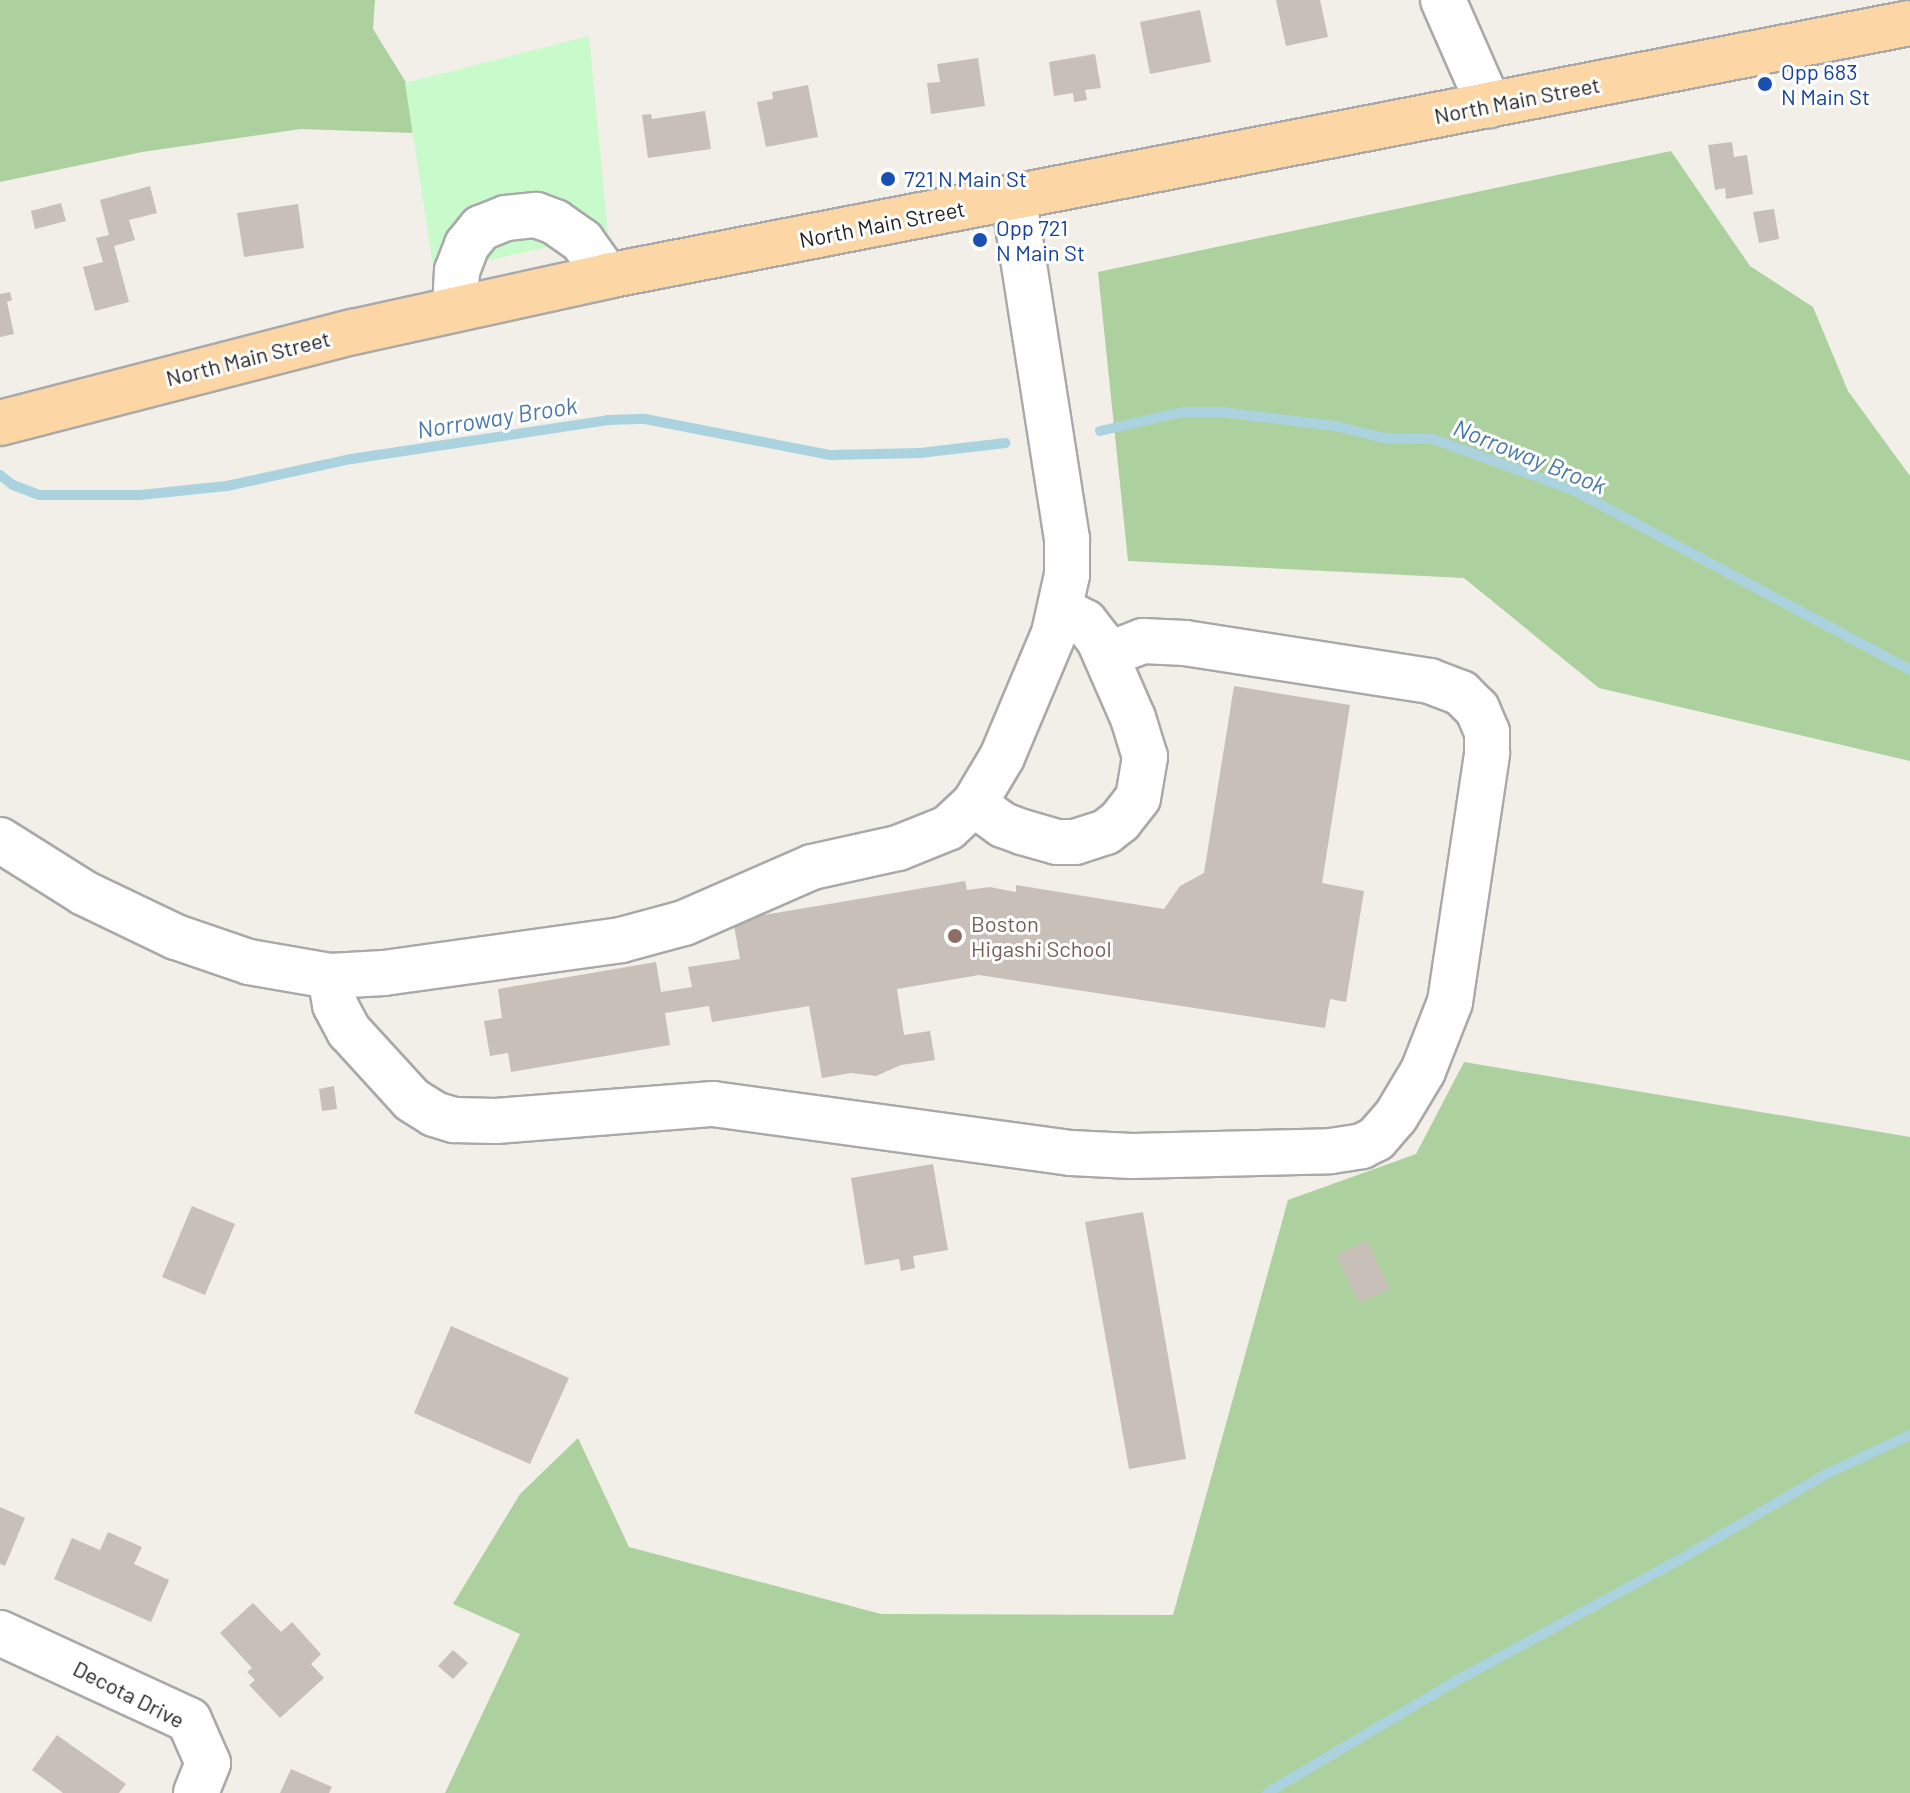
<!DOCTYPE html>
<style>
body{margin:0}
#map{position:relative;width:1910px;height:1793px;overflow:hidden;background:#f2efe9;font-family:Barlow,sans-serif}
div>[style]{position:absolute}
.forest>*{inset:0;background:#add19e}
.park>*{inset:0;background:#c8facc}
.stream>*{height:10px;margin:-5px;padding:0 5px;transform-origin:5px;border-radius:5px;background:#aad3df}
.building>*{inset:0;background:#c7bfb8}
.roads{filter:drop-shadow(2px 0 #a9a9a9) drop-shadow(-2px 0 #a9a9a9) drop-shadow(0 2px #a9a9a9) drop-shadow(0 -2px #a9a9a9)}
.minor>*{height:44px;margin:-22px;padding:0 22px;transform-origin:22px;border-radius:22px;background:#fff}
.major>*{height:44px;margin:-22px;padding:0 22px;transform-origin:22px;border-radius:22px;background:#fcd6a4}
.dots>*{width:22px;height:22px;translate:-50% -50%;box-sizing:border-box;border:4px solid #fff;border-radius:50%}
span{translate:-50% -50%;white-space:nowrap;text-align:center;line-height:1.15;-webkit-text-stroke:6px #fff;paint-order:stroke}
.transit-label{font-size:22px;color:#164399}
.left{translate:0 -50%;text-align:left}
.street-label{font-size:22px;color:#222}
.education-label{font-size:22px;color:#785e54}
.water-label{font-size:24px;color:#4a7aab;font-style:italic}
</style>
<div id="map">
<div class="forest">
<div style="clip-path:polygon(0 0,375px 0,373px 29px,420px 105px,412px 133px,301px 129px,142px 152px,0 182px)"></div>
<div style="clip-path:polygon(1671px 151px,1750px 266px,1813px 307px,1848px 391px,1910px 476px,1910px 761px,1599px 688px,1464px 578px,1128px 561px,1098px 272px)"></div>
<div style="clip-path:polygon(1464px 1062px,1910px 1137px,1910px 1793px,445px 1793px,520px 1634px,453px 1604px,520px 1494px,578px 1438px,629px 1547px,881px 1614px,1173px 1615px,1288px 1200px,1416px 1154px)"></div>
</div>
<div class="park">
<div style="clip-path:polygon(589px 36px,608px 234px,434px 272px,405px 83px)"></div>
</div>
<div class="stream">
<div style="left:1100px;top:431px;width:84px;rotate:-13deg"></div>
<div style="left:1182px;top:412px;width:39px"></div>
<div style="left:1221px;top:412px;width:115px;rotate:7deg"></div>
<div style="left:1335px;top:426px;width:50px;rotate:13.8deg"></div>
<div style="left:1384px;top:438px;width:49px;rotate:1.2deg"></div>
<div style="left:1433px;top:439px;width:149px;rotate:20deg"></div>
<div style="left:1573px;top:490px;width:382px;rotate:28.1deg"></div>
<div style="left:0;top:475px;width:16px;rotate:38deg"></div>
<div style="left:13px;top:485px;width:28px;rotate:21deg"></div>
<div style="left:39px;top:495px;width:101px"></div>
<div style="left:140px;top:495px;width:87px;rotate:-5.9deg"></div>
<div style="left:227px;top:486px;width:127px;rotate:-12.3deg"></div>
<div style="left:351px;top:459px;width:260px;rotate:-8.6deg"></div>
<div style="left:608px;top:420px;width:37px;rotate:-2deg"></div>
<div style="left:645px;top:419px;width:189px;rotate:11deg"></div>
<div style="left:831px;top:455px;width:89px;rotate:-1.3deg"></div>
<div style="left:920px;top:453px;width:86px;rotate:-6.7deg"></div>
<div style="left:1267px;top:1793px;width:217px;rotate:-30.7deg"></div>
<div style="left:1454px;top:1682px;width:256px;rotate:-28.5deg"></div>
<div style="left:1679px;top:1560px;width:170px;rotate:-30.3deg"></div>
<div style="left:1826px;top:1474px;width:93px;rotate:-24.9deg"></div>
</div>
<div class="building">
<div style="clip-path:polygon(1276px 0,1320px 0,1328px 37px,1286px 46px)"></div>
<div style="clip-path:polygon(1200px 10px,1211px 62px,1150px 74px,1140px 22px)"></div>
<div style="clip-path:polygon(1095px 54px,1101px 88px,1085px 90px,1087px 100px,1074px 102px,1073px 93px,1054px 96px,1049px 62px)"></div>
<div style="clip-path:polygon(978px 58px,985px 106px,931px 114px,927px 83px,940px 82px,937px 64px)"></div>
<div style="clip-path:polygon(808px 85px,818px 137px,766px 147px,757px 102px,773px 99px,772px 92px)"></div>
<div style="clip-path:polygon(705px 111px,711px 149px,648px 158px,642px 115px,651px 114px,652px 119px)"></div>
<div style="clip-path:polygon(1732px 142px,1734px 157px,1747px 155px,1753px 194px,1726px 199px,1725px 188px,1715px 190px,1708px 145px)"></div>
<div style="clip-path:polygon(150px 186px,157px 213px,129px 220px,135px 240px,114px 246px,129px 302px,95px 311px,83px 267px,103px 262px,96px 238px,109px 235px,100px 200px)"></div>
<div style="clip-path:polygon(61px 203px,66px 221px,35px 229px,31px 211px)"></div>
<div style="clip-path:polygon(298px 204px,304px 248px,244px 257px,237px 213px)"></div>
<div style="clip-path:polygon(1774px 209px,1779px 239px,1759px 243px,1753px 212px)"></div>
<div style="clip-path:polygon(10px 292px,12px 300px,7px 302px,14px 334px,0 337px,0 294px)"></div>
<div style="clip-path:polygon(1234px 686px,1350px 705px,1322px 883px,1364px 891px,1346px 1002px,1330px 999px,1325px 1028px,979px 975px,897px 989px,904px 1035px,930px 1031px,935px 1060px,901px 1065px,876px 1076px,851px 1073px,822px 1078px,809px 1006px,712px 1022px,709px 1006px,665px 1013px,670px 1045px,511px 1072px,508px 1053px,490px 1056px,484px 1021px,502px 1018px,498px 989px,656px 962px,661px 992px,692px 987px,688px 967px,740px 959px,733px 920px,965px 881px,967px 890px,990px 887px,1016px 892px,1016px 885px,1164px 909px,1180px 886px,1204px 873px)"></div>
<div style="clip-path:polygon(334px 1086px,337px 1109px,322px 1111px,319px 1089px)"></div>
<div style="clip-path:polygon(933px 1164px,948px 1250px,913px 1256px,915px 1268px,901px 1271px,899px 1259px,865px 1265px,851px 1178px)"></div>
<div style="clip-path:polygon(192px 1206px,235px 1224px,205px 1295px,162px 1277px)"></div>
<div style="clip-path:polygon(1143px 1212px,1186px 1459px,1129px 1469px,1085px 1222px)"></div>
<div style="clip-path:polygon(1367px 1241px,1390px 1289px,1359px 1303px,1336px 1255px)"></div>
<div style="clip-path:polygon(451px 1326px,569px 1378px,530px 1464px,414px 1413px)"></div>
<div style="clip-path:polygon(0 1507px,25px 1518px,5px 1566px,0 1564px)"></div>
<div style="clip-path:polygon(108px 1532px,142px 1547px,134px 1564px,169px 1580px,151px 1622px,54px 1579px,72px 1538px,100px 1550px)"></div>
<div style="clip-path:polygon(253px 1603px,281px 1632px,292px 1622px,321px 1654px,311px 1664px,324px 1678px,280px 1718px,249px 1685px,255px 1680px,247px 1672px,252px 1668px,220px 1633px)"></div>
<div style="clip-path:polygon(453px 1650px,468px 1663px,453px 1679px,438px 1666px)"></div>
<div style="clip-path:polygon(57px 1735px,126px 1784px,119px 1793px,63px 1793px,32px 1770px)"></div>
<div style="clip-path:polygon(291px 1769px,332px 1787px,329px 1793px,280px 1793px)"></div>
</div>
<div class="roads">
<div class="minor">
<div style="left:1443px;top:0;width:115px;rotate:66.3deg"></div>
<div style="left:455px;top:308px;width:37px;rotate:-87deg"></div>
<div style="left:457px;top:271px;width:28px;rotate:-69deg"></div>
<div style="left:467px;top:245px;width:22px;rotate:-51deg"></div>
<div style="left:481px;top:228px;width:27px;rotate:-22deg"></div>
<div style="left:506px;top:218px;width:30px;rotate:-6deg"></div>
<div style="left:536px;top:215px;width:20px;rotate:20deg"></div>
<div style="left:555px;top:222px;width:33px;rotate:35deg"></div>
<div style="left:582px;top:241px;width:43px;rotate:54.5deg"></div>
<div style="left:974px;top:804px;width:36px;rotate:36deg"></div>
<div style="left:1003px;top:825px;width:20px;rotate:20deg"></div>
<div style="left:1022px;top:832px;width:36px;rotate:16deg"></div>
<div style="left:1057px;top:842px;width:18px"></div>
<div style="left:1075px;top:842px;width:33px;rotate:-18deg"></div>
<div style="left:1106px;top:832px;width:18px;rotate:-38deg"></div>
<div style="left:1120px;top:821px;width:29px;rotate:-52deg"></div>
<div style="left:1138px;top:798px;width:42px;rotate:-80.3deg"></div>
<div style="left:1145px;top:757px;width:41px;rotate:-107.1deg"></div>
<div style="left:1133px;top:718px;width:85px;rotate:-113.6deg"></div>
<div style="left:1099px;top:640px;width:23px;rotate:-128deg"></div>
<div style="left:1085px;top:622px;width:27px;rotate:-153deg"></div>
<div style="left:0;top:840px;width:99px;rotate:32.2deg"></div>
<div style="left:84px;top:893px;width:102px;rotate:25.6deg"></div>
<div style="left:176px;top:937px;width:77px;rotate:18.9deg"></div>
<div style="left:249px;top:962px;width:82px;rotate:9.8deg"></div>
<div style="left:330px;top:976px;width:54px;rotate:-3.2deg"></div>
<div style="left:384px;top:973px;width:239px;rotate:-7.9deg"></div>
<div style="left:621px;top:940px;width:65px;rotate:-15.1deg"></div>
<div style="left:684px;top:923px;width:140px;rotate:-23.6deg"></div>
<div style="left:812px;top:867px;width:88px;rotate:-12.5deg"></div>
<div style="left:898px;top:848px;width:54px;rotate:-21.8deg"></div>
<div style="left:948px;top:828px;width:35px;rotate:-43deg"></div>
<div style="left:974px;top:804px;width:55px;rotate:-59.2deg"></div>
<div style="left:1002px;top:757px;width:134px;rotate:-67.2deg"></div>
<div style="left:1054px;top:633px;width:59px;rotate:-77.4deg"></div>
<div style="left:1067px;top:575px;width:36px;rotate:-90deg"></div>
<div style="left:1067px;top:539px;width:344px;rotate:-98.9deg"></div>
<div style="left:330px;top:976px;width:29px;rotate:80deg"></div>
<div style="left:335px;top:1005px;width:30px;rotate:62deg"></div>
<div style="left:349px;top:1031px;width:93px;rotate:47.6deg"></div>
<div style="left:412px;top:1100px;width:26px;rotate:32deg"></div>
<div style="left:434px;top:1114px;width:21px;rotate:17deg"></div>
<div style="left:454px;top:1120px;width:42px;rotate:1.4deg"></div>
<div style="left:496px;top:1121px;width:218px;rotate:-4.5deg"></div>
<div style="left:713px;top:1104px;width:361px;rotate:7.8deg"></div>
<div style="left:1071px;top:1153px;width:61px;rotate:2.8deg"></div>
<div style="left:1132px;top:1156px;width:199px;rotate:-1.4deg"></div>
<div style="left:1331px;top:1151px;width:31px;rotate:-9deg"></div>
<div style="left:1362px;top:1146px;width:16px;rotate:-27deg"></div>
<div style="left:1376px;top:1139px;width:30px;rotate:-49deg"></div>
<div style="left:1396px;top:1116px;width:52px;rotate:-59deg"></div>
<div style="left:1423px;top:1071px;width:74px;rotate:-68.6deg"></div>
<div style="left:1450px;top:1002px;width:252px;rotate:-81.5deg"></div>
<div style="left:1487px;top:753px;width:21px;rotate:-90deg"></div>
<div style="left:1487px;top:732px;width:25px;rotate:-113deg"></div>
<div style="left:1477px;top:709px;width:23px;rotate:-135deg"></div>
<div style="left:1461px;top:693px;width:33px;rotate:-159deg"></div>
<div style="left:1430px;top:681px;width:248px;rotate:-171.2deg"></div>
<div style="left:1185px;top:643px;width:42px;rotate:-177.3deg"></div>
<div style="left:1143px;top:641px;width:39px;rotate:159deg"></div>
<div style="left:0;top:1633px;width:208px;rotate:24.7deg"></div>
<div style="left:189px;top:1720px;width:47px;rotate:66.2deg"></div>
<div style="left:208px;top:1763px;width:32px;rotate:112deg"></div>
</div>
<div class="major">
<div style="left:0;top:423px;width:365px;rotate:-14.5deg"></div>
<div style="left:353px;top:332px;width:260px;rotate:-12.4deg"></div>
<div style="left:607px;top:276px;width:1327px;rotate:-10.99deg"></div>
</div>
</div>
<div class="dots">
<div style="left:1765px;top:84px;background:#1a4fb4"></div>
<div style="left:888px;top:179px;background:#1a4fb4"></div>
<div style="left:980px;top:240px;background:#1a4fb4"></div>
<div style="left:955px;top:936px;background:#8d6e63"></div>
</div>
<div class="transit-label">
<span class="left" style="left:1781px;top:84px">Opp 683<br>N Main St</span>
<span class="left" style="left:904px;top:179px">721 N Main St</span>
<span class="left" style="left:996px;top:240px">Opp 721<br>N Main St</span>
</div>
<div class="street-label">
<span style="left:1517px;top:100px;rotate:-11deg">North Main Street</span>
<span style="left:882px;top:224px;rotate:-11deg">North Main Street</span>
<span style="left:248px;top:358px;rotate:-14deg">North Main Street</span>
<span style="left:129px;top:1694px;rotate:27deg">Decota Drive</span>
</div>
<div class="education-label">
<span class="left" style="left:971px;top:936px">Boston<br>Higashi School</span>
</div>
<div class="water-label">
<span style="left:497px;top:417px;rotate:-9deg">Norroway Brook</span>
<span style="left:1530px;top:456px;rotate:22deg">Norroway Brook</span>
</div>
</div>
